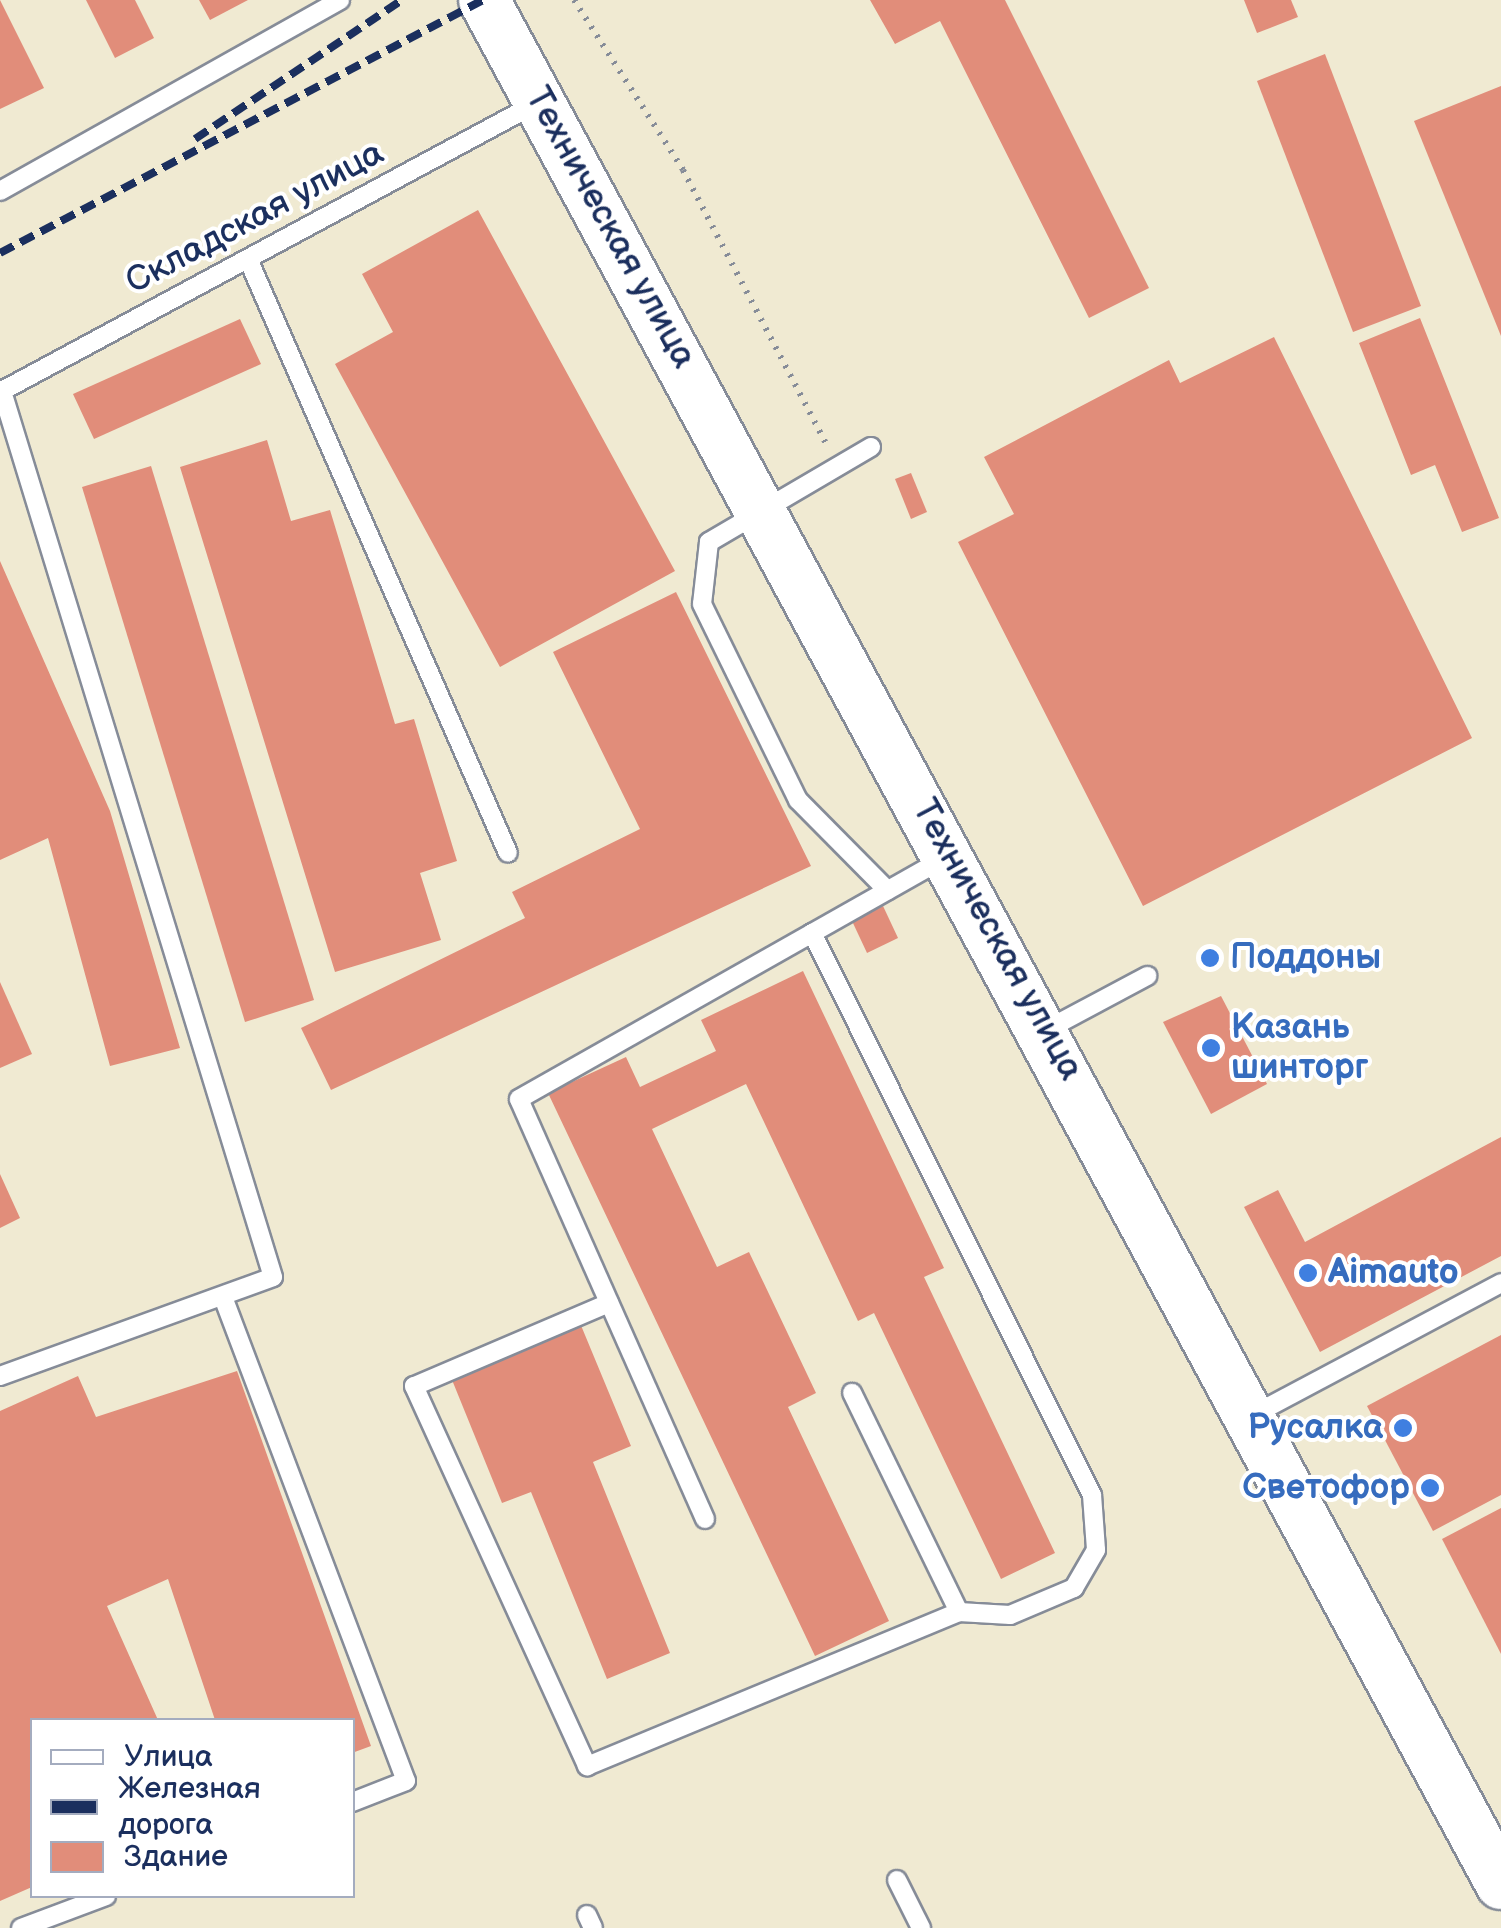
<!DOCTYPE html>
<meta charset="utf-8">
<style>
body{margin:0}
#map{position:relative;width:1501px;height:1928px;overflow:hidden;background:#f0ead2;font-family:"Balsamiq Sans",sans-serif}
div>[style]{position:absolute}
.building>*{inset:0;background:#e18d7a}
.path>*{height:6px;margin-top:-3px;transform-origin:0;background:repeating-linear-gradient(90deg,#868c98 0 2.5px,transparent 0 10.5px)}
.roads{filter:drop-shadow(2px 0 #868c98) drop-shadow(-2px 0 #868c98) drop-shadow(0 2px #868c98) drop-shadow(0 -2px #868c98)}
.lane>*{height:18px;margin:-9px;padding:0 9px;transform-origin:9px;border-radius:9px;background:#fff}
.secondary>*{height:50px;margin:-25px;padding:0 25px;transform-origin:25px;border-radius:25px;background:#fff}
.rail>*{height:8px;margin-top:-4px;transform-origin:0;background:repeating-linear-gradient(90deg,#1b2f5e 0 15px,transparent 0 23px)}
.dots>*{width:28px;height:28px;translate:-50% -50%;box-sizing:border-box;border:5px solid #fff;border-radius:50%}
span{translate:-50% -50%;white-space:nowrap;text-align:center;line-height:1.15;-webkit-text-stroke:8px #fff;paint-order:stroke}
.street-label{font-size:35px;color:#1b2f5e}
.shop-label{font-size:35px;color:#366cbe;font-weight:700}
.left{translate:0 -50%;text-align:left}
.right{translate:-100% -50%;text-align:right}
.legend{position:absolute;left:30px;top:1718px;width:325px;height:180px;box-sizing:border-box;background:#fff;border:2px solid #a4acbf;margin:0;padding:12px 18px;list-style:none;font-size:30px;color:#1b2f5e}
.legend li{display:flex;align-items:center;gap:20px;height:50px}
.legend b{width:50px;border:2px solid #a4acbf}
</style>
<div id="map">
<div class="building">
<div style="clip-path:polygon(0 0,44px 88px,0 109px)"></div>
<div style="clip-path:polygon(86px 0,135px 0,154px 38px,115px 58px)"></div>
<div style="clip-path:polygon(199px 0,248px 0,210px 20px)"></div>
<div style="clip-path:polygon(870px 0,1005px 0,1149px 288px,1089px 318px,940px 21px,895px 44px)"></div>
<div style="clip-path:polygon(1244px 0,1291px 0,1298px 17px,1257px 33px)"></div>
<div style="clip-path:polygon(1325px 54px,1421px 306px,1353px 332px,1257px 81px)"></div>
<div style="clip-path:polygon(1501px 86px,1501px 336px,1414px 121px)"></div>
<div style="clip-path:polygon(478px 210px,675px 571px,500px 667px,335px 364px,393px 332px,362px 274px)"></div>
<div style="clip-path:polygon(1420px 318px,1499px 518px,1462px 532px,1435px 465px,1411px 475px,1359px 343px)"></div>
<div style="clip-path:polygon(240px 319px,261px 364px,94px 439px,73px 394px)"></div>
<div style="clip-path:polygon(1274px 337px,1472px 738px,1143px 906px,958px 542px,1014px 514px,984px 457px,1169px 360px,1180px 383px)"></div>
<div style="clip-path:polygon(267px 440px,291px 521px,330px 510px,395px 724px,414px 719px,457px 861px,420px 873px,441px 940px,335px 972px,180px 467px)"></div>
<div style="clip-path:polygon(151px 466px,314px 1000px,245px 1022px,82px 487px)"></div>
<div style="clip-path:polygon(911px 473px,927px 512px,911px 519px,895px 479px)"></div>
<div style="clip-path:polygon(0 561px,110px 811px,180px 1048px,110px 1066px,48px 838px,0 860px)"></div>
<div style="clip-path:polygon(676px 592px,811px 866px,331px 1090px,301px 1028px,525px 918px,512px 892px,640px 829px,553px 652px)"></div>
<div style="clip-path:polygon(883px 906px,898px 938px,867px 953px,852px 921px)"></div>
<div style="clip-path:polygon(803px 971px,944px 1268px,924px 1277px,1055px 1553px,1001px 1579px,874px 1313px,858px 1321px,746px 1084px,652px 1129px,717px 1267px,749px 1252px,816px 1393px,788px 1407px,889px 1621px,815px 1656px,548px 1093px,626px 1057px,640px 1087px,716px 1051px,701px 1020px)"></div>
<div style="clip-path:polygon(0 982px,32px 1054px,0 1068px)"></div>
<div style="clip-path:polygon(1221px 996px,1267px 1084px,1211px 1114px,1163px 1022px)"></div>
<div style="clip-path:polygon(1501px 1137px,1501px 1256px,1320px 1352px,1244px 1207px,1278px 1190px,1305px 1242px)"></div>
<div style="clip-path:polygon(0 1174px,20px 1218px,0 1228px)"></div>
<div style="clip-path:polygon(580px 1323px,631px 1446px,593px 1462px,670px 1653px,607px 1679px,531px 1492px,502px 1503px,450px 1375px)"></div>
<div style="clip-path:polygon(1501px 1335px,1501px 1495px,1433px 1531px,1367px 1406px)"></div>
<div style="clip-path:polygon(237px 1371px,371px 1746px,352px 1753px,352px 1720px,215px 1720px,168px 1579px,107px 1606px,158px 1720px,32px 1720px,32px 1887px,0 1901px,0 1411px,78px 1376px,96px 1417px)"></div>
<div style="clip-path:polygon(1501px 1508px,1501px 1654px,1442px 1539px)"></div>
</div>
<div class="path">
<div style="left:574px;top:0;width:202px;rotate:57.3deg"></div>
<div style="left:683px;top:170px;width:311px;rotate:62.4deg"></div>
</div>
<div class="roads">
<div class="lane">
<div style="left:0;top:191px;width:390px;rotate:-29.3deg"></div>
<div style="left:248px;top:259px;width:648px;rotate:66.36deg"></div>
<div style="left:0;top:392px;width:610px;rotate:-28.29deg"></div>
<div style="left:871px;top:447px;width:188px;rotate:149.6deg"></div>
<div style="left:709px;top:542px;width:62px;rotate:96.4deg"></div>
<div style="left:702px;top:604px;width:218px;rotate:63.9deg"></div>
<div style="left:798px;top:800px;width:127px;rotate:45.3deg"></div>
<div style="left:812px;top:933px;width:628px;rotate:63.52deg"></div>
<div style="left:1092px;top:1495px;width:55px;rotate:85.8deg"></div>
<div style="left:1096px;top:1550px;width:44px;rotate:120.1deg"></div>
<div style="left:1074px;top:1588px;width:69px;rotate:157.1deg"></div>
<div style="left:1010px;top:1615px;width:51px;rotate:-176.6deg"></div>
<div style="left:959px;top:1612px;width:244px;rotate:-116deg"></div>
<div style="left:1046px;top:1030px;width:115px;rotate:-28.1deg"></div>
<div style="left:223px;top:1297px;width:517px;rotate:69.29deg"></div>
<div style="left:406px;top:1781px;width:58px;rotate:158.7deg"></div>
<div style="left:609px;top:1303px;width:212px;rotate:156.9deg"></div>
<div style="left:414px;top:1386px;width:418px;rotate:65.5deg"></div>
<div style="left:587px;top:1766px;width:403px;rotate:-22.5deg"></div>
<div style="left:0;top:1376px;width:290px;rotate:-19.9deg"></div>
<div style="left:273px;top:1277px;width:927px;rotate:-107.01deg"></div>
<div style="left:1253px;top:1415px;width:281px;rotate:-28deg"></div>
<div style="left:705px;top:1519px;width:459px;rotate:-113.9deg"></div>
<div style="left:519px;top:1099px;width:491px;rotate:-29.5deg"></div>
<div style="left:897px;top:1880px;width:54px;rotate:63.4deg"></div>
<div style="left:587px;top:1915px;width:14px;rotate:65deg"></div>
<div style="left:21px;top:1928px;width:91px;rotate:-20.6deg"></div>
</div>
<div class="secondary">
<div style="left:484px;top:0;width:2141px;rotate:61.64deg"></div>
</div>
</div>
<div class="rail">
<div style="left:195px;top:139px;width:249px;rotate:-33.9deg"></div>
<div style="left:0;top:253px;width:545px;rotate:-27.65deg"></div>
</div>
<div class="dots">
<div style="left:1210px;top:958px;background:#3f7fe0"></div>
<div style="left:1211px;top:1048px;background:#3f7fe0"></div>
<div style="left:1308px;top:1273px;background:#3f7fe0"></div>
<div style="left:1403px;top:1428px;background:#3f7fe0"></div>
<div style="left:1430px;top:1488px;background:#3f7fe0"></div>
</div>
<div class="street-label">
<span style="left:255px;top:218px;rotate:-28deg">Складская улица</span>
<span style="left:610px;top:228px;rotate:61deg">Техническая улица</span>
<span style="left:997px;top:940px;rotate:61deg">Техническая улица</span>
</div>
<div class="shop-label">
<span class="left" style="left:1230px;top:958px">Поддоны</span>
<span class="left" style="left:1231px;top:1048px">Казань<br>шинторг</span>
<span class="left" style="left:1328px;top:1273px">Aimauto</span>
<span class="right" style="left:1383px;top:1428px">Русалка</span>
<span class="right" style="left:1410px;top:1488px">Светофор</span>
</div>
<ul class="legend">
<li><b style="height:12px;background:#fff"></b>Улица</li>
<li><b style="height:12px;background:#1b2f5e"></b>Железная дорога</li>
<li><b style="height:28px;background:#e18d7a"></b>Здание</li>
</ul>
</div>
